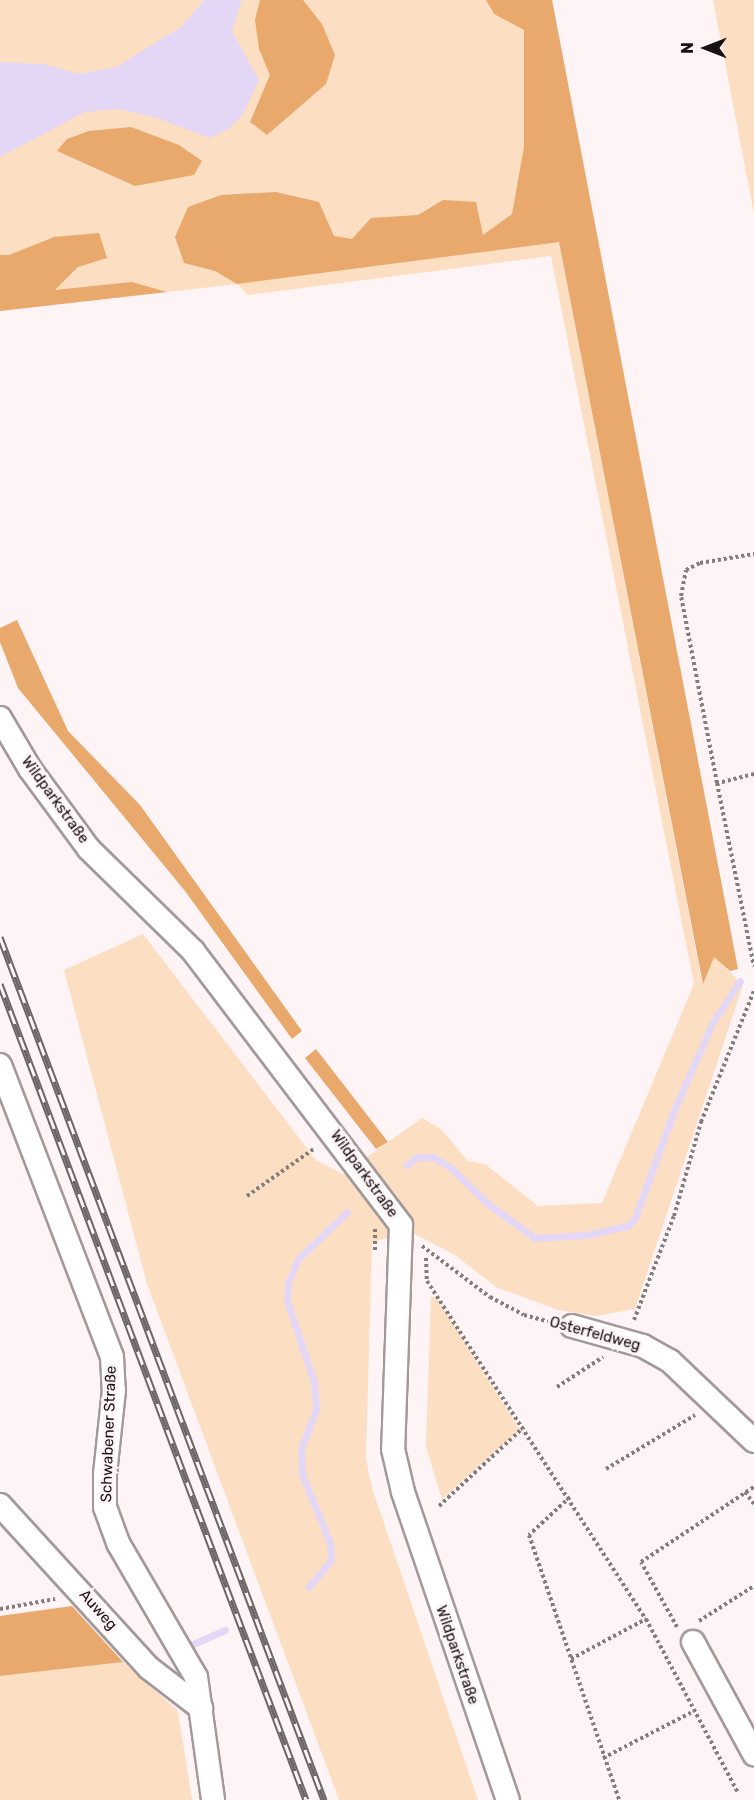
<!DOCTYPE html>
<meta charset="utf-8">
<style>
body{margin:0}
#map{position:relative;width:754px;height:1800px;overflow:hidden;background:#fef3f5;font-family:Rubik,sans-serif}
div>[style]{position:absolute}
.green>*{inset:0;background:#fcdec3}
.forest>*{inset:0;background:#e9a96c}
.water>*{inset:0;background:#e4d7f5}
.stream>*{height:7px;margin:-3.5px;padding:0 3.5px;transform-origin:3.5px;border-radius:3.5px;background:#e4d7f5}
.path>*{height:4px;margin-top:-2px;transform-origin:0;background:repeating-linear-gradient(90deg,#847d7e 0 3px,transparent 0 6px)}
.roads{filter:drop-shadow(2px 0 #a3989a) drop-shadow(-2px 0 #a3989a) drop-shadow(0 2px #a3989a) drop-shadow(0 -2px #a3989a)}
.minor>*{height:22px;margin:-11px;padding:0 11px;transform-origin:11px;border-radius:11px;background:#fff}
.rail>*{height:7px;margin-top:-3.5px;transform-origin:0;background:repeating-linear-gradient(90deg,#fef3f5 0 14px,#6c6567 0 28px);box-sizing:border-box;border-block:2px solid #6c6567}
span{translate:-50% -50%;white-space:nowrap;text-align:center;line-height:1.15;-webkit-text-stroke:6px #fef3f5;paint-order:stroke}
.street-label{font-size:15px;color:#171314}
.north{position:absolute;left:676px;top:18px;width:60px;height:60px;-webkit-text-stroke:4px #fef3f5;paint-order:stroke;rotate:270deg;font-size:16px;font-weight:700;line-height:24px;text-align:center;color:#171314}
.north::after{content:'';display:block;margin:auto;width:21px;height:27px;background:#171314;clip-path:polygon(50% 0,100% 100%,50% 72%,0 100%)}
</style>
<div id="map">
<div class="green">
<div style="clip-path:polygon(0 0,552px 0,559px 242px,702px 983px,714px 956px,743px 985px,635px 1309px,596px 1316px,558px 1310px,496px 1287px,455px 1255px,411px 1232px,372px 1242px,366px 1459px,372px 1488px,478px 1800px,339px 1800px,147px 1284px,64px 970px,143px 934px,316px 1160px,343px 1174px,422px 1118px,441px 1129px,468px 1161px,485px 1164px,538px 1206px,602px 1203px,694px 984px,551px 256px,248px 295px,237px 284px,0 311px)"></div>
<div style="clip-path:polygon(713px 0,754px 0,754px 214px)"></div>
<div style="clip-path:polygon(431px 1297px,436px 1297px,520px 1430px,442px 1499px,426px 1447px)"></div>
<div style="clip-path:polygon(123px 1662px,178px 1711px,192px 1800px,0 1800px,0 1676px)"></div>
</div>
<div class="forest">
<div style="clip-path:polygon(260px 0,303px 0,322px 24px,335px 55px,326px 84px,267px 135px,250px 122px,270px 75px,259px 49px,255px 20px)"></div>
<div style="clip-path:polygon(486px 0,552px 0,738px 969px,730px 971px,714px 957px,703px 984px,559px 242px,237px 284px,215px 271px,184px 263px,175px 237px,188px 207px,221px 195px,276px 192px,319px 202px,334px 236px,352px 239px,371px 218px,418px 215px,443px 200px,476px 202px,483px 235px,512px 214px,524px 147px,524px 30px,494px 14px)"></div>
<div style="clip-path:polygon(131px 127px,179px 145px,202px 161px,194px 175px,135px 186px,57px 151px,67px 139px,89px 131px)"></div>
<div style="clip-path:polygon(99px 233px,107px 258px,78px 267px,55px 290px,132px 282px,167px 292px,0 311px,0 255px,9px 255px,54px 237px)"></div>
<div style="clip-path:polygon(17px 620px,68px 731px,140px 805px,302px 1031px,292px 1039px,185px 891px,18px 688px,0 642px,0 628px)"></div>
<div style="clip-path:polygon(316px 1049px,388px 1142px,376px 1149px,305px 1058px)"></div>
<div style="clip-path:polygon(72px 1606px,123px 1662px,0 1676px,0 1616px)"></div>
</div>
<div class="water">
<div style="clip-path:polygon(204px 0,242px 0,232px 31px,259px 80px,243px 114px,230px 128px,210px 138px,154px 117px,117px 109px,85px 112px,0 157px,0 62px,43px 64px,80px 74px,116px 67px,181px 27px)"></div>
</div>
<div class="stream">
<div style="left:407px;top:1165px;width:13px;rotate:-39deg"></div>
<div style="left:417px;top:1157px;width:16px"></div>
<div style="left:433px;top:1157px;width:21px;rotate:31deg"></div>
<div style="left:451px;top:1168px;width:52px;rotate:44.2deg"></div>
<div style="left:488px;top:1204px;width:58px;rotate:35.9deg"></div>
<div style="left:535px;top:1238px;width:50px;rotate:-3.4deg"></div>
<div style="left:585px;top:1235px;width:44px;rotate:-11.8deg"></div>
<div style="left:628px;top:1226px;width:11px;rotate:-49deg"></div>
<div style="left:635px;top:1218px;width:117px;rotate:-70deg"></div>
<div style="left:675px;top:1108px;width:94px;rotate:-66.2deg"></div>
<div style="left:713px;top:1022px;width:49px;rotate:-56.6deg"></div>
<div style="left:309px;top:1587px;width:35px;rotate:-51deg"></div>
<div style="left:331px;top:1560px;width:17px;rotate:-93deg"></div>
<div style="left:330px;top:1543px;width:74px;rotate:-112.1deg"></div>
<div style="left:302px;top:1474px;width:26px;rotate:-92deg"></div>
<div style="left:301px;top:1448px;width:41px;rotate:-68.5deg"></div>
<div style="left:316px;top:1410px;width:28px;rotate:-94deg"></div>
<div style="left:314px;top:1382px;width:85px;rotate:-108.4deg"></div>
<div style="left:287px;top:1301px;width:18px;rotate:-87deg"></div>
<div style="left:288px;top:1283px;width:26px;rotate:-67deg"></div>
<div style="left:298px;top:1259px;width:68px;rotate:-43.8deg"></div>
<div style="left:191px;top:1645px;width:37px;rotate:-24deg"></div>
</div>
<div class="path">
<div style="left:754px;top:774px;width:38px;rotate:166deg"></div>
<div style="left:717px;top:783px;width:187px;rotate:78.6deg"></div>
<div style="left:717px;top:783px;width:190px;rotate:-100.9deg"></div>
<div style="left:681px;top:596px;width:26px;rotate:-79deg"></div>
<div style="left:686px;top:570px;width:16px;rotate:-27deg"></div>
<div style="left:700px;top:563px;width:55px;rotate:-9.5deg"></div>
<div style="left:247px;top:1196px;width:83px;rotate:-35.2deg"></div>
<div style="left:375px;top:1229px;width:23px;rotate:90deg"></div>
<div style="left:422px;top:1246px;width:85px;rotate:36.9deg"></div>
<div style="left:490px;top:1297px;width:38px;rotate:28deg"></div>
<div style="left:524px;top:1315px;width:28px;rotate:15deg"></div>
<div style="left:426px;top:1258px;width:23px;rotate:88deg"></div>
<div style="left:427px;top:1281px;width:403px;rotate:57.1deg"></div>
<div style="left:646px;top:1619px;width:197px;rotate:62.1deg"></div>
<div style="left:634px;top:1320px;width:111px;rotate:-69deg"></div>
<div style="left:674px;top:1216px;width:98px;rotate:-74deg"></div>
<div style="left:701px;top:1122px;width:141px;rotate:-68deg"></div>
<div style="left:557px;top:1387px;width:55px;rotate:-33.1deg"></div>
<div style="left:606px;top:1469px;width:104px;rotate:-31.2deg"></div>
<div style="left:745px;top:1492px;width:15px;rotate:53deg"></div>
<div style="left:570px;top:1497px;width:56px;rotate:137.2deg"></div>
<div style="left:529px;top:1535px;width:280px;rotate:71.2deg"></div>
<div style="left:439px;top:1506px;width:116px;rotate:-42.9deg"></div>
<div style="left:0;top:1609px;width:56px;rotate:-10.3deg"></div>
<div style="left:699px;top:1621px;width:65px;rotate:-32.5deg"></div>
<div style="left:677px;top:1627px;width:74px;rotate:-119deg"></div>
<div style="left:641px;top:1562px;width:136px;rotate:-33.6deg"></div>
<div style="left:571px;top:1659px;width:85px;rotate:-28.1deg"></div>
<div style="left:603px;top:1758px;width:102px;rotate:-27.3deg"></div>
</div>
<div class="roads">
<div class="minor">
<div style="left:0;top:718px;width:59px;rotate:59.5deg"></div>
<div style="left:30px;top:769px;width:99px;rotate:53.6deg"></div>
<div style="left:89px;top:849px;width:146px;rotate:44.4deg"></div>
<div style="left:193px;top:951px;width:344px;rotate:52.8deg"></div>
<div style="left:401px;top:1225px;width:224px;rotate:92deg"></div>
<div style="left:393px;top:1449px;width:44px;rotate:76.9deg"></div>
<div style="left:403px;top:1492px;width:325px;rotate:71.2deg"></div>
<div style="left:0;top:1065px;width:313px;rotate:69deg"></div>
<div style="left:112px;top:1357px;width:33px;rotate:87deg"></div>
<div style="left:114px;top:1390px;width:84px;rotate:96.1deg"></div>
<div style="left:105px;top:1474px;width:33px;rotate:90deg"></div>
<div style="left:105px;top:1507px;width:38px;rotate:70deg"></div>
<div style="left:118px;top:1543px;width:155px;rotate:59.8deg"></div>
<div style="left:196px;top:1677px;width:124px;rotate:82.1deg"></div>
<div style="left:572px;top:1326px;width:74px;rotate:15.7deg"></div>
<div style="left:643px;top:1346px;width:31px;rotate:29deg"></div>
<div style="left:670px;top:1361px;width:116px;rotate:43.6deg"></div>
<div style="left:0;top:1505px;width:221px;rotate:47.6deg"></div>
<div style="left:149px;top:1668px;width:66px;rotate:37.6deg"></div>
<div style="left:693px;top:1642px;width:128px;rotate:61.4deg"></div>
</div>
</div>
<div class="rail">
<div style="left:0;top:937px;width:922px;rotate:69.42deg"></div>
<div style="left:0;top:984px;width:871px;rotate:69.44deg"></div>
</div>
<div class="street-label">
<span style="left:55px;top:800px;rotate:54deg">Wildparkstraße</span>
<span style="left:364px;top:1174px;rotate:54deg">Wildparkstraße</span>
<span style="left:595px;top:1334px;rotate:15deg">Osterfeldweg</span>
<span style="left:109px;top:1434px;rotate:-88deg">Schwabener Straße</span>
<span style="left:98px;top:1610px;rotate:48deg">Auweg</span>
<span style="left:457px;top:1655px;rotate:71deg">Wildparkstraße</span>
</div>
<div class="north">N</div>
</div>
